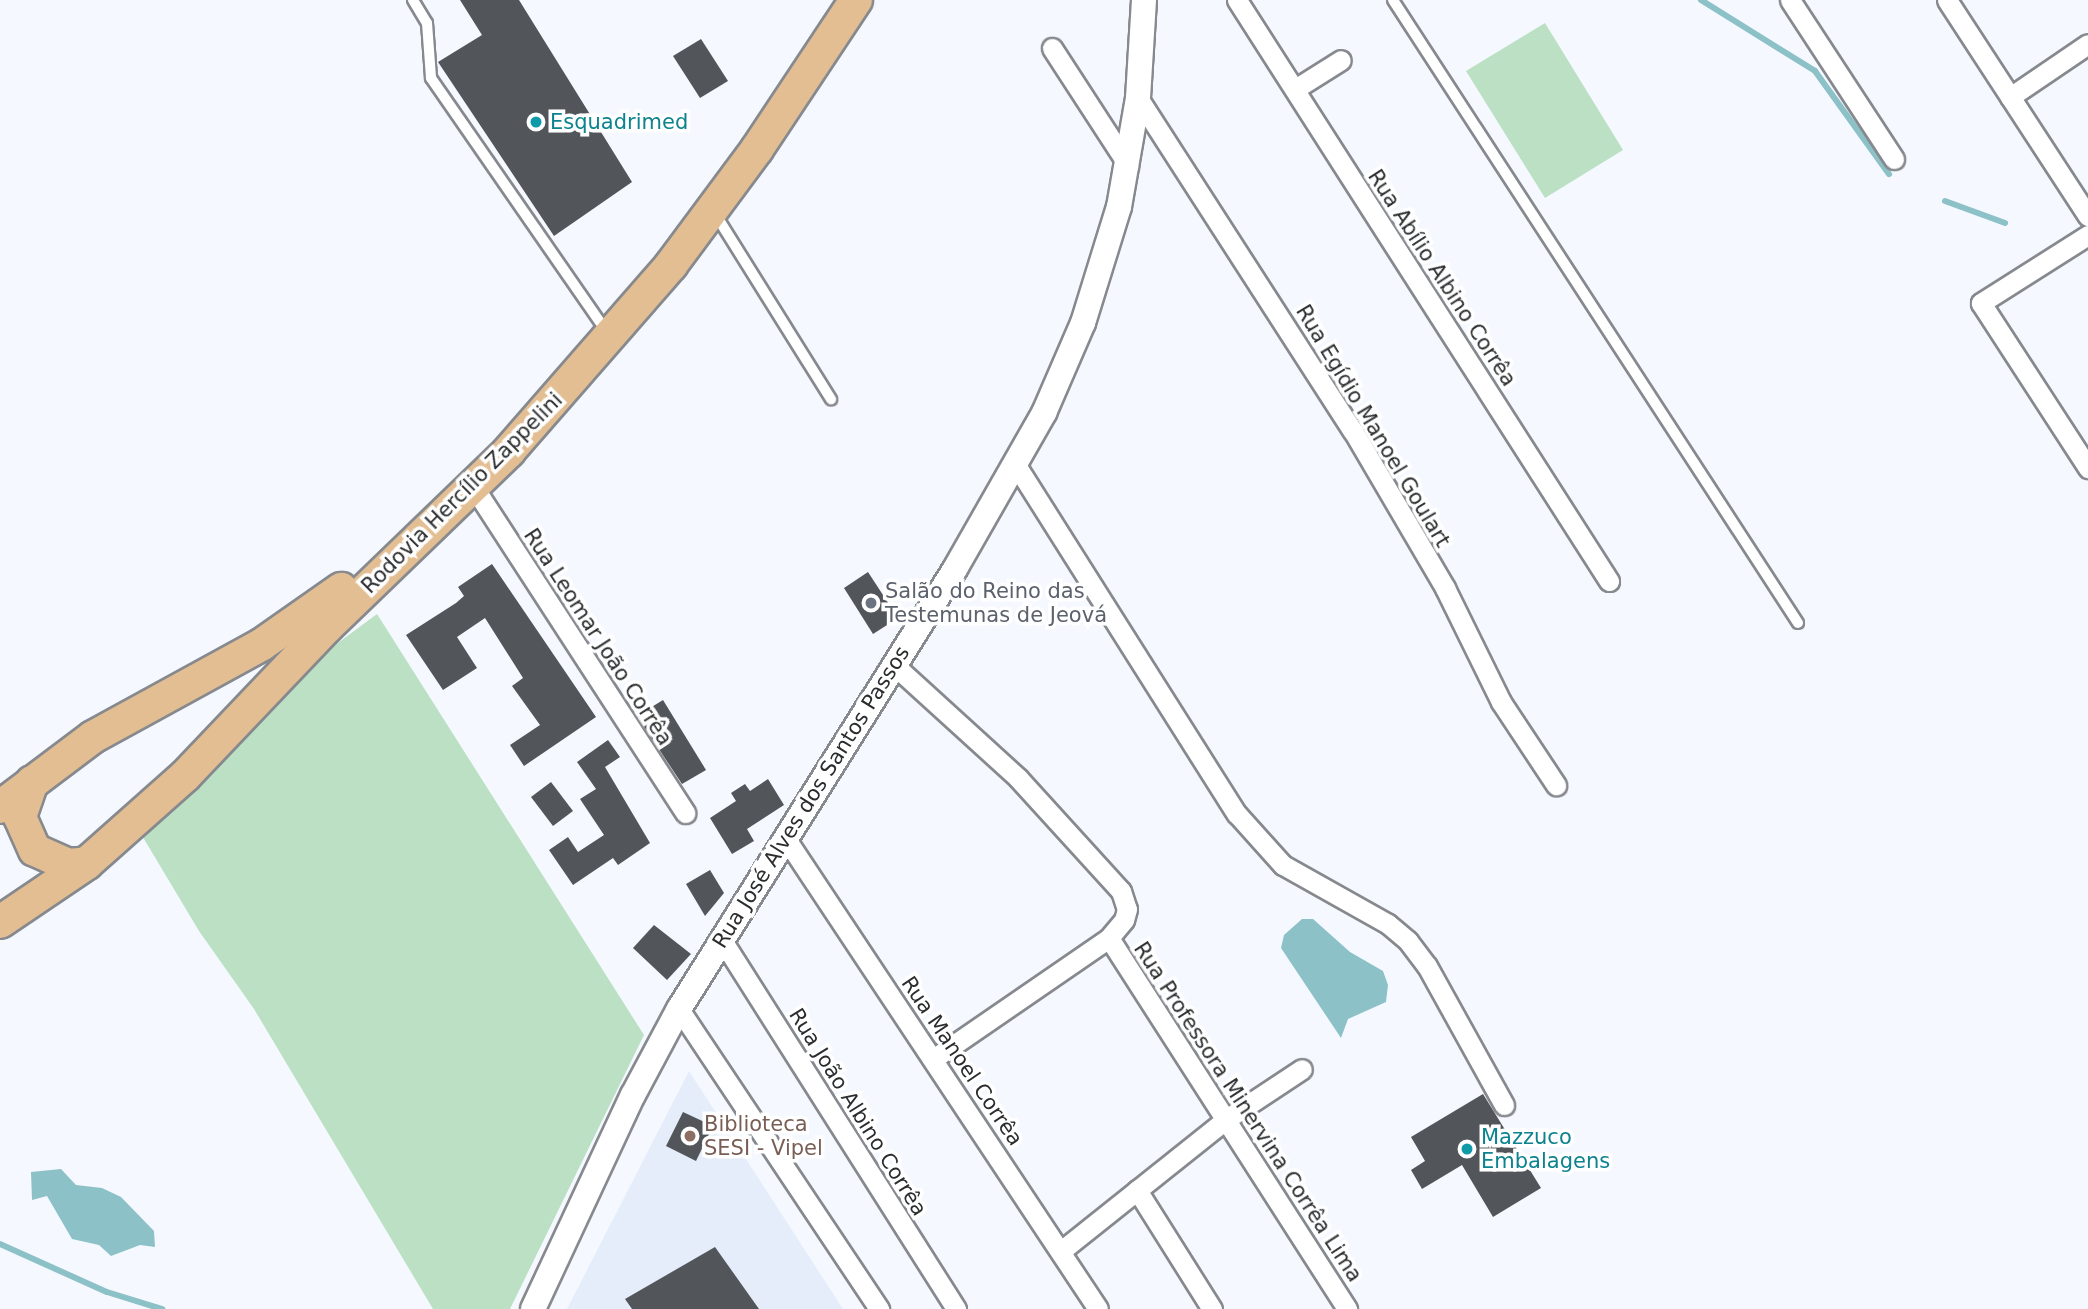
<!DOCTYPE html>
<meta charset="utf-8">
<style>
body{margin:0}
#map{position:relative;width:2088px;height:1309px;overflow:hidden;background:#f5f9ff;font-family:"DejaVu Sans",sans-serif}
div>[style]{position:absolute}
.built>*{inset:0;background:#e4edf9}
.green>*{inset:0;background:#bbe0c3}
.water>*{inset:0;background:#8bc1c7}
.stream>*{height:6px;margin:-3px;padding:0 3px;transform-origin:3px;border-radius:3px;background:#8bc1c7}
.building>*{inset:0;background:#525559}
.roads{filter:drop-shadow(2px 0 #86898e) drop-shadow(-2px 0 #86898e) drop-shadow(0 2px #86898e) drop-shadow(0 -2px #86898e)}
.service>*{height:10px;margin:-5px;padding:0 5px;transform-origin:5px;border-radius:5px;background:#fff}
.minor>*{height:19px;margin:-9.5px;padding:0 9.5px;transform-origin:9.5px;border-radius:9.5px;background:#fff}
.tertiary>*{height:24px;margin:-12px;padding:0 12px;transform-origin:12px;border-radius:12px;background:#fff}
.primary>*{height:32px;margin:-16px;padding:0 16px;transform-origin:16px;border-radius:16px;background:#e2be92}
.dots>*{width:19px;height:19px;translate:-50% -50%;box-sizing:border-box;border:4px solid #fff;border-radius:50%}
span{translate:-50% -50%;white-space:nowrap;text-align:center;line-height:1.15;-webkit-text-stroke:7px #fff;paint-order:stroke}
.culture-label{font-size:21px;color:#0d838f}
.left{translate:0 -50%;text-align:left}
.street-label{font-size:21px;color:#2a2c2e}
.worship-label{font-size:21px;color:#5b616d}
.education-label{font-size:21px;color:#785e54}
</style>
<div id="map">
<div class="built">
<div style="clip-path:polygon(689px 1071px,843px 1309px,567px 1309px)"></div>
</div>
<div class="green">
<div style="clip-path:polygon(1545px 23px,1623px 150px,1545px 198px,1466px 71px)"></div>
<div style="clip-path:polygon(377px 614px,644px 1035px,510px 1309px,433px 1309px,254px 1009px,199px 931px,141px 834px,162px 821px,323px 654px)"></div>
</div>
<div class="water">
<div style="clip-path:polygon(1302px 919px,1313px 919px,1350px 952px,1383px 971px,1388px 985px,1386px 1002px,1348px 1019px,1341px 1038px,1281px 948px,1284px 935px)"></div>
<div style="clip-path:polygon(61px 1169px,76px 1185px,102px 1188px,121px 1197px,154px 1231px,155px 1247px,140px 1245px,111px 1256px,99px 1245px,72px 1239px,47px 1196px,32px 1200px,31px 1172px)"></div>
</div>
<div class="stream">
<div style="left:1701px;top:0;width:134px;rotate:31.9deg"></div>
<div style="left:1815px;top:71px;width:127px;rotate:54.3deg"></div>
<div style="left:1945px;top:201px;width:64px;rotate:20.1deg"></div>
<div style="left:0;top:1244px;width:117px;rotate:24.2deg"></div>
<div style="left:107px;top:1292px;width:58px;rotate:17.2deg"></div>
</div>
<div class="building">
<div style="clip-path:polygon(460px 0,519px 0,632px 182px,554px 236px,438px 62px,482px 35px)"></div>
<div style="clip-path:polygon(701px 39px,728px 81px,700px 98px,673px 56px)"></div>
<div style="clip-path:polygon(492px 564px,596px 717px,524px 766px,510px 745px,540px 725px,512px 686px,523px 678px,485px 618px,457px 637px,477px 668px,443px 690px,406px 635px,456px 603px,464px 596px,458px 587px)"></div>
<div style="clip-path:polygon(868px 572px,898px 618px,873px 634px,844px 588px)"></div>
<div style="clip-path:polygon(663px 700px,706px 770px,682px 784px,637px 716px)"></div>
<div style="clip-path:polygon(608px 740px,620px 757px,605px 767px,650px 843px,618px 865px,613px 858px,573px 885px,549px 850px,568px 837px,578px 852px,604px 835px,580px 799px,596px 789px,577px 762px)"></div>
<div style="clip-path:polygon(768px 779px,784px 805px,747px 829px,754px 841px,732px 854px,710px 818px,736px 801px,731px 793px,745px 784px,750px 791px)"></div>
<div style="clip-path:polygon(551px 782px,573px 811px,553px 826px,531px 797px)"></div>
<div style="clip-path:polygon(710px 870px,724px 893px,705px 916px,686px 884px)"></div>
<div style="clip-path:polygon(654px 925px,691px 954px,667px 980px,633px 948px)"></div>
<div style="clip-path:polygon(1483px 1094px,1541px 1188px,1493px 1217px,1462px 1165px,1422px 1189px,1411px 1170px,1425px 1161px,1411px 1137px)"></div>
<div style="clip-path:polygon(683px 1112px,713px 1126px,696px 1161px,666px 1146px)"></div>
<div style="clip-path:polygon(715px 1247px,759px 1309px,632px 1309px,625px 1299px)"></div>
</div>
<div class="roads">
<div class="service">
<div style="left:413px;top:0;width:27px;rotate:59deg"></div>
<div style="left:427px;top:23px;width:55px;rotate:85.8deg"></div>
<div style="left:431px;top:78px;width:297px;rotate:55.3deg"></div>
<div style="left:1393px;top:0;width:743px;rotate:56.97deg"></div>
<div style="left:714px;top:212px;width:221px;rotate:58deg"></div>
</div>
<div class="minor">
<div style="left:1237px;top:0;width:690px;rotate:57.37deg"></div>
<div style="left:1790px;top:0;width:190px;rotate:56.8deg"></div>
<div style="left:1947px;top:0;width:258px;rotate:56.9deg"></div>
<div style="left:1052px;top:48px;width:140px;rotate:57deg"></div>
<div style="left:1295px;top:89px;width:54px;rotate:-32.2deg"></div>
<div style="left:2010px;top:97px;width:94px;rotate:-34.2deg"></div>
<div style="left:1138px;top:98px;width:396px;rotate:57.2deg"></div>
<div style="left:1353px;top:431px;width:182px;rotate:59.6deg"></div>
<div style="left:1445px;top:588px;width:127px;rotate:63.8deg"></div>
<div style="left:1501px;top:702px;width:100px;rotate:56.5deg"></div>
<div style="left:2088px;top:235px;width:127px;rotate:147.6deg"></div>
<div style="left:1981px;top:303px;width:197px;rotate:57deg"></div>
<div style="left:1016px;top:465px;width:413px;rotate:57.7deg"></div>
<div style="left:1237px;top:814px;width:69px;rotate:48deg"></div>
<div style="left:1283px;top:865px;width:120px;rotate:29.3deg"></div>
<div style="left:1388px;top:924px;width:26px;rotate:40deg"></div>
<div style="left:1408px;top:941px;width:31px;rotate:53deg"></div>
<div style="left:1427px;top:966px;width:159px;rotate:61deg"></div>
<div style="left:473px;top:486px;width:390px;rotate:57deg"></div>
<div style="left:894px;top:665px;width:168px;rotate:42.3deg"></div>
<div style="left:1018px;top:778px;width:153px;rotate:47.7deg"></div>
<div style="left:1121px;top:891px;width:19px;rotate:72deg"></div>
<div style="left:1127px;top:909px;width:11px;rotate:105deg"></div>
<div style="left:1124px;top:920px;width:23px;rotate:130deg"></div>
<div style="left:1109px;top:938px;width:441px;rotate:57.3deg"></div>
<div style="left:786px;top:839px;width:564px;rotate:56.42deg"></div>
<div style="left:722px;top:940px;width:437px;rotate:57.6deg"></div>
<div style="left:679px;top:1009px;width:361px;rotate:56.3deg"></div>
<div style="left:933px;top:1059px;width:214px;rotate:-34.5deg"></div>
<div style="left:1137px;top:1190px;width:141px;rotate:57.8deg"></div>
<div style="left:1061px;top:1251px;width:210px;rotate:-38.6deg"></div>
<div style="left:1225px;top:1120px;width:92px;rotate:-33.5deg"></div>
</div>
<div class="tertiary">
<div style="left:533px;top:1309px;width:236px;rotate:-65deg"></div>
<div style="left:633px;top:1095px;width:98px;rotate:-61.9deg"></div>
<div style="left:679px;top:1009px;width:519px;rotate:-57.9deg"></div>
<div style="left:955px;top:569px;width:180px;rotate:-60.3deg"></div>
<div style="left:1044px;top:413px;width:98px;rotate:-66.6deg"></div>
<div style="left:1083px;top:323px;width:121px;rotate:-72.8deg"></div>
<div style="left:1119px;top:207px;width:111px;rotate:-80.1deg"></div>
<div style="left:1138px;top:98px;width:98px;rotate:-86.5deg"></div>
</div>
<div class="primary">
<div style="left:32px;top:782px;width:37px;rotate:109deg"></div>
<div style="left:20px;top:817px;width:36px;rotate:66deg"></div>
<div style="left:35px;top:850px;width:37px;rotate:24deg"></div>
<div style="left:69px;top:865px;width:18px;rotate:-6deg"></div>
<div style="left:0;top:807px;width:116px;rotate:-37deg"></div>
<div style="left:93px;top:737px;width:192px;rotate:-28.7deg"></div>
<div style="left:261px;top:645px;width:98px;rotate:-35deg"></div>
<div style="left:0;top:922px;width:105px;rotate:-34.1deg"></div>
<div style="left:87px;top:863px;width:131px;rotate:-41.6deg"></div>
<div style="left:185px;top:776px;width:206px;rotate:-46.4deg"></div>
<div style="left:327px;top:627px;width:253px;rotate:-44deg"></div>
<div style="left:509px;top:451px;width:247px;rotate:-48.9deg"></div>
<div style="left:671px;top:265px;width:144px;rotate:-53.4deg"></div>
<div style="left:757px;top:149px;width:179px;rotate:-56.4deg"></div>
</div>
</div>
<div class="dots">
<div style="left:536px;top:122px;background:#0f9aa8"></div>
<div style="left:871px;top:603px;background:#6b7280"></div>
<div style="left:690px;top:1136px;background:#8d6e63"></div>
<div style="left:1467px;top:1149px;background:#0f9aa8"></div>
</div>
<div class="culture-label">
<span class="left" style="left:550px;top:122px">Esquadrimed</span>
<span class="left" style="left:1481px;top:1149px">Mazzuco<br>Embalagens</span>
</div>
<div class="street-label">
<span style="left:1442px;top:278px;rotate:57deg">Rua Abílio Albino Corrêa</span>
<span style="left:1373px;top:426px;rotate:59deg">Rua Egídio Manoel Goulart</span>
<span style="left:462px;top:493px;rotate:-45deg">Rodovia Hercílio Zappelini</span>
<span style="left:598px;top:637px;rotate:57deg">Rua Leomar João Corrêa</span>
<span style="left:811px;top:797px;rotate:-58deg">Rua José Alves dos Santos Passos</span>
<span style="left:962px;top:1061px;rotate:56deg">Rua Manoel Corrêa</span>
<span style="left:858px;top:1112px;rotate:58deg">Rua João Albino Corrêa</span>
<span style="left:1248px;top:1112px;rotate:57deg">Rua Professora Minervina Corrêa Lima</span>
</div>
<div class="worship-label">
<span class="left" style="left:885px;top:603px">Salão do Reino das<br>Testemunas de Jeová</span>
</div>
<div class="education-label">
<span class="left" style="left:704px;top:1136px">Biblioteca<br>SESI - Vipel</span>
</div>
</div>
